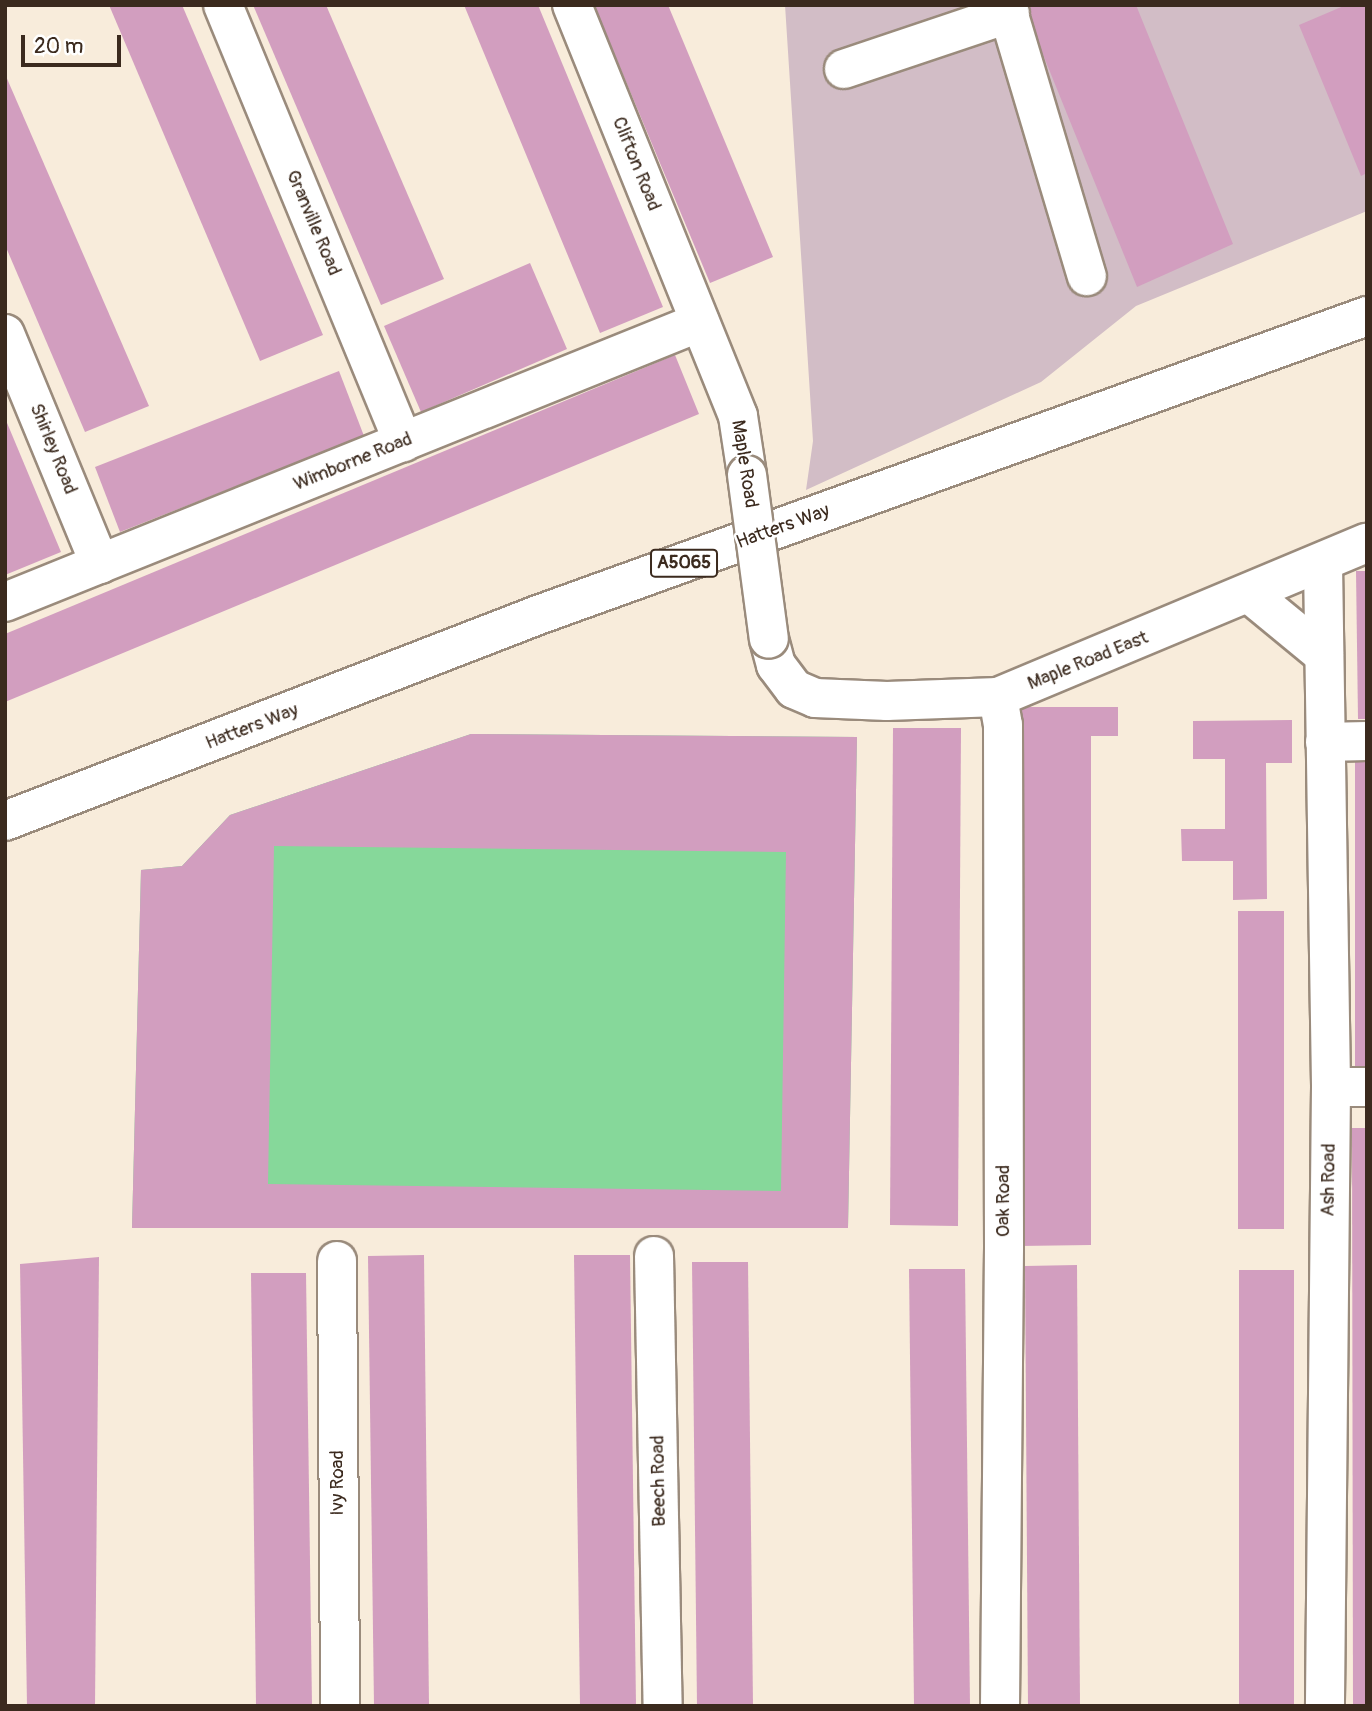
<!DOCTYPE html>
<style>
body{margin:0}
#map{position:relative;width:1372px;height:1711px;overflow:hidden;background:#f8ecdb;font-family:Pangolin,sans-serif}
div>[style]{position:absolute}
.industrial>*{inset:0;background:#d2bdc6}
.green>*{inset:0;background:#86d89a}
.building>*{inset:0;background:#d29ebf}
.roads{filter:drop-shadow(2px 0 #9a8b7c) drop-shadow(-2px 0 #9a8b7c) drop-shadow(0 2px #9a8b7c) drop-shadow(0 -2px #9a8b7c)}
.minor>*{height:38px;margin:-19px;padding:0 19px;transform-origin:19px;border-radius:19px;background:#fff}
.major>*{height:38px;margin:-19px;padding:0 19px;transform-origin:19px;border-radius:19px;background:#fff}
.bridges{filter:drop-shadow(2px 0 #9a8b7c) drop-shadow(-2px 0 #9a8b7c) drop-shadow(0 2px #9a8b7c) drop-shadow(0 -2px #9a8b7c)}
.minor-bridge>*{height:38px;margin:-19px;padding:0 19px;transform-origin:19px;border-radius:19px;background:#fff}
span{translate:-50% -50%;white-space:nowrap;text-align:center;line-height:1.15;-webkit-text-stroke:5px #fff;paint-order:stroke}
.shield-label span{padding:2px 5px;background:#fff;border:2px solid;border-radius:5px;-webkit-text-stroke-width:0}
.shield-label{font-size:18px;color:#3b2a1e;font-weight:700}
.street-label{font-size:19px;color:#3b2a1e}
.frame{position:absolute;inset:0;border:7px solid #3b2a1e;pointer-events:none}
.scale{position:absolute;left:21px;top:35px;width:100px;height:32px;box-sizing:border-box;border:4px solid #3b2a1e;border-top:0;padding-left:9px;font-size:21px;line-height:24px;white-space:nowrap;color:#3b2a1e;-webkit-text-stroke:5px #fff;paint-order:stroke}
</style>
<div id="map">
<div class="industrial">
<div style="clip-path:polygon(785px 5px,1367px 5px,1367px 211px,1136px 306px,1041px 382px,806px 490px,813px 441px)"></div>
</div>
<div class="green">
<div style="clip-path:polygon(471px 734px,857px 737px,848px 1228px,132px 1228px,141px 870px,182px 866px,230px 815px)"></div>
</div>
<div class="building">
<div style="clip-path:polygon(109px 5px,182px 5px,323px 335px,260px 361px)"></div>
<div style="clip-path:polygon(253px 5px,326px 5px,444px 279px,381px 305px)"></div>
<div style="clip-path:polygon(464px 5px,538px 5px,663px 307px,600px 333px)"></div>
<div style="clip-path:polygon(594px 5px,668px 5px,773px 257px,710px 283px)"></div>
<div style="clip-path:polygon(1023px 5px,1136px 5px,1233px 244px,1137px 287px)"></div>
<div style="clip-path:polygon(1346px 5px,1367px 5px,1367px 173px,1361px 176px,1299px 25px)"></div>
<div style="clip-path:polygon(5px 74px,149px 406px,85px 432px,5px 245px)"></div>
<div style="clip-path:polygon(530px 263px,567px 349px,421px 412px,384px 326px)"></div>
<div style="clip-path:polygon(675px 355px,699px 414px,5px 702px,5px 634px)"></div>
<div style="clip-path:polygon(339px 371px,364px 436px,120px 532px,95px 467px)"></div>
<div style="clip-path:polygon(5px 418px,61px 552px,5px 575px)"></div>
<div style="clip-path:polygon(1356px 571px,1367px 571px,1367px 719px,1358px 719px)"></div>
<div style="clip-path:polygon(1018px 707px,1118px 707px,1118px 736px,1091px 736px,1091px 1245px,1019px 1246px)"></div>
<div style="clip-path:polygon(1292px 720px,1292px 763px,1266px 763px,1267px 899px,1233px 900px,1233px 861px,1182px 861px,1181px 829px,1225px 829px,1225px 759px,1193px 759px,1193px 721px)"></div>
<div style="clip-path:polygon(893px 728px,961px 728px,958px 1226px,890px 1225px)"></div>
<div style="clip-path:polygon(evenodd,471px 734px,857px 737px,848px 1228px,132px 1228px,141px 870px,182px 866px,230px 815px,471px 734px,274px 846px,786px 852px,781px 1191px,268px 1184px,274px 846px)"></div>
<div style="clip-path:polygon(1355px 753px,1367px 753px,1367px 1071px,1355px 1071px)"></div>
<div style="clip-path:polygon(1238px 911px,1284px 911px,1284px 1229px,1238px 1229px)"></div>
<div style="clip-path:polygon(1352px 1128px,1367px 1128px,1367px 1706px,1353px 1706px)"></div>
<div style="clip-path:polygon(424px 1255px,429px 1706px,374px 1706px,368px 1256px)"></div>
<div style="clip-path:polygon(574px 1255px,630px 1255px,636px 1706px,580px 1706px)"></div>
<div style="clip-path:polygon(99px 1257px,95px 1706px,27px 1706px,20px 1264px)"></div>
<div style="clip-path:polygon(692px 1262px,748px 1262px,753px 1706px,697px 1706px)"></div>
<div style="clip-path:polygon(1077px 1265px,1080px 1706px,1028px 1706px,1025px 1266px)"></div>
<div style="clip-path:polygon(909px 1269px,965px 1269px,970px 1706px,914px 1706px)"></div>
<div style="clip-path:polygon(1239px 1270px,1294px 1270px,1294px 1706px,1239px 1706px)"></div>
<div style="clip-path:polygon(251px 1273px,306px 1273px,312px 1706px,256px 1706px)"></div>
</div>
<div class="roads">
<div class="minor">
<div style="left:223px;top:5px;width:473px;rotate:67.6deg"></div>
<div style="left:572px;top:5px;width:443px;rotate:68deg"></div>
<div style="left:738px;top:416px;width:60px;rotate:81.3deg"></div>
<div style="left:1006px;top:5px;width:283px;rotate:73.4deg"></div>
<div style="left:844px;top:69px;width:175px;rotate:-18.6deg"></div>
<div style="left:5px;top:334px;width:249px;rotate:67.6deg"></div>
<div style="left:1323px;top:564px;width:523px;rotate:89.12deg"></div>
<div style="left:1331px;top:1087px;width:619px;rotate:90.56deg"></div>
<div style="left:1251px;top:595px;width:94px;rotate:39.4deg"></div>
<div style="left:5px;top:602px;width:749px;rotate:-21.94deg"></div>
<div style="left:769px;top:639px;width:27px;rotate:75deg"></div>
<div style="left:776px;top:665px;width:30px;rotate:53deg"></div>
<div style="left:794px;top:689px;width:23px;rotate:23deg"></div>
<div style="left:815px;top:698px;width:72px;rotate:2.4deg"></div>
<div style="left:887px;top:701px;width:111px;rotate:-2.1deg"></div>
<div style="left:998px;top:697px;width:400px;rotate:-22.7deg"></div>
<div style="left:998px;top:697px;width:28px;rotate:80deg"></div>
<div style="left:1003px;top:725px;width:523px;rotate:89.89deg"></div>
<div style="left:1004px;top:1248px;width:458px;rotate:90.5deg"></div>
<div style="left:1325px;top:742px;width:42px;rotate:-1.4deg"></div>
<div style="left:1331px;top:1087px;width:36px"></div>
<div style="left:654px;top:1256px;width:450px;rotate:88.9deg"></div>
<div style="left:337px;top:1261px;width:445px;rotate:89.6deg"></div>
</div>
<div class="major">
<div style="left:5px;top:821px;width:571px;rotate:-21.13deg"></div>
<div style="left:538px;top:615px;width:881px;rotate:-19.83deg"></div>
</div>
</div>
<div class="bridges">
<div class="minor-bridge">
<div style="left:747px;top:475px;width:165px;rotate:82.4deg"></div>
</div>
</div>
<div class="shield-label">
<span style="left:684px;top:563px">A5065</span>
</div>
<div class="street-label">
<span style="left:636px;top:164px;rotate:68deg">Clifton Road</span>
<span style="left:313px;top:223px;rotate:67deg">Granville Road</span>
<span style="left:53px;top:449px;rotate:68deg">Shirley Road</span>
<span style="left:353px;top:462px;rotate:-22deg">Wimborne Road</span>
<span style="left:744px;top:464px;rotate:81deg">Maple Road</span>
<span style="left:783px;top:527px;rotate:-20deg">Hatters Way</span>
<span style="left:1088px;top:661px;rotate:-22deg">Maple Road East</span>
<span style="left:252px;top:727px;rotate:-21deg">Hatters Way</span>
<span style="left:1329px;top:1180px;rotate:-89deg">Ash Road</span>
<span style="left:1004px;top:1201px;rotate:-90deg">Oak Road</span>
<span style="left:659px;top:1481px;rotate:-91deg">Beech Road</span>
<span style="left:338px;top:1483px;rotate:-90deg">Ivy Road</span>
</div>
<div class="frame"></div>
<div class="scale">20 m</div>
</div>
